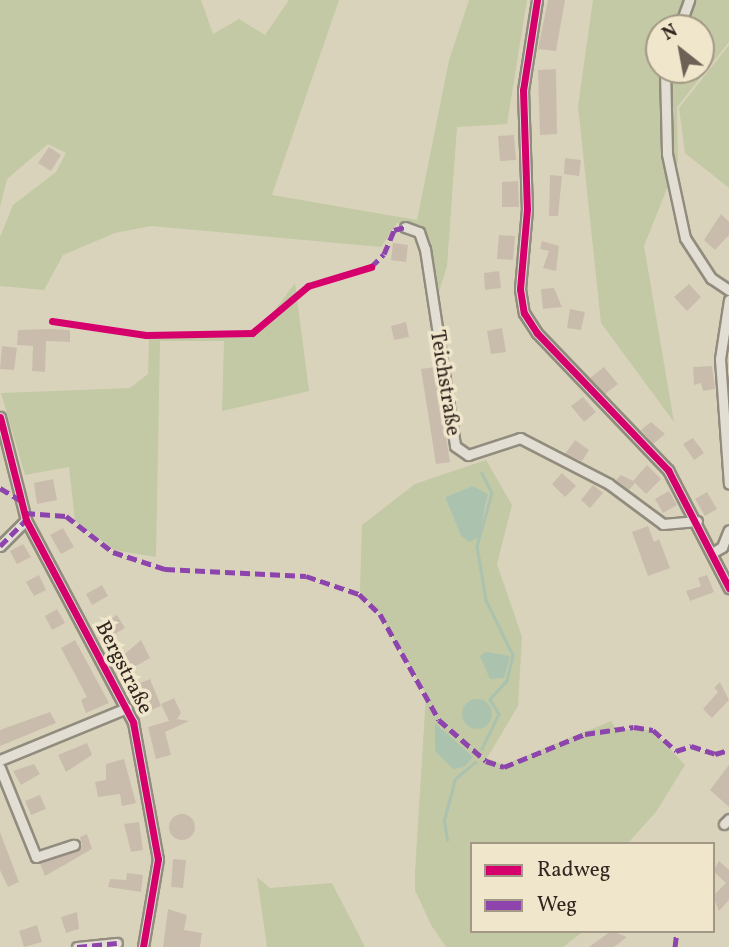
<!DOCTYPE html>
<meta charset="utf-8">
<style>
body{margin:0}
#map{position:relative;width:729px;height:947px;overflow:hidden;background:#dad3bc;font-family:Vollkorn,serif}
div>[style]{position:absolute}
.green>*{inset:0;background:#c2c9a4}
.water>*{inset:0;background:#abc2ae}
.round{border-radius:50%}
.stream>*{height:2.5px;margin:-1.25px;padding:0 1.25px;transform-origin:1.25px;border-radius:1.25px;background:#abc2ae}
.building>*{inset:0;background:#cabcac}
.roads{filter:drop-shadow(2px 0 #918c7e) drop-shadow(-2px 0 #918c7e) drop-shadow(0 2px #918c7e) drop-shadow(0 -2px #918c7e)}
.street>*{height:9px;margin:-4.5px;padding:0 4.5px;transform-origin:4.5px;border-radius:4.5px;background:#e2ded3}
.quiet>*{height:5px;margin-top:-2.5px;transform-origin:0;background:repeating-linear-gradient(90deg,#8e44ad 0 10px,transparent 0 15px)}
.cycleway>*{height:7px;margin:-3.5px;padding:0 3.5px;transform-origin:3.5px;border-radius:3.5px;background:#d6006c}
span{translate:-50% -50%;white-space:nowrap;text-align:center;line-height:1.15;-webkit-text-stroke:7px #efe6cb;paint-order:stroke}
.street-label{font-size:21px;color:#32241f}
.legend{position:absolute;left:470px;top:842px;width:245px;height:91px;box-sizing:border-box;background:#efe6cb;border:2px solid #a39886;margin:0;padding:9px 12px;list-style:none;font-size:21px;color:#32241f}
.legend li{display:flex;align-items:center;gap:14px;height:35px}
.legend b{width:35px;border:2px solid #a39886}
.north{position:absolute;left:645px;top:14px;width:70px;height:70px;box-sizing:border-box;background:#efe6cb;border:2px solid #a39886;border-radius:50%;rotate:329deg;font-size:19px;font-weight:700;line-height:28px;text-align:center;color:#32241f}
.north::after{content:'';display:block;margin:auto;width:24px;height:32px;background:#6d6156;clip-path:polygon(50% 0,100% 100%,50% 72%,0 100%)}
</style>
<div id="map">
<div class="green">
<div style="clip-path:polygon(0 0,201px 0,213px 34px,239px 19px,265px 35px,289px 0,339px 0,272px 195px,417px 220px,449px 60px,469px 0,527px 0,507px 124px,457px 127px,447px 266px,437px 298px,431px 242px,421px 225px,397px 223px,381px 247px,151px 226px,115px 233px,63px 255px,44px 290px,0 286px,0 237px,13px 205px,56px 172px,66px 153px,48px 144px,7px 179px,0 207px)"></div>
<div style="clip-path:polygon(evenodd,593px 0,729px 0,729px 42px,677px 107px,678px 161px,644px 246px,674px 422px,601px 323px,578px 106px,593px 0,659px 28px,701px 28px,701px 70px,659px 70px,659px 28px)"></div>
<div style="clip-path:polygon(729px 45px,729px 188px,685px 153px,679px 108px)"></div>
<div style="clip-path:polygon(295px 283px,309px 391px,222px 411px,224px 341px,160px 341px,156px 557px,114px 550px,75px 521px,69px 467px,25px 475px,1px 393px,130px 388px,148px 374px,149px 333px,250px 331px,269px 318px)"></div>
<div style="clip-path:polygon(evenodd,486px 460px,512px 505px,497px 564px,522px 637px,518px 706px,487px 758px,504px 765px,611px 721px,616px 729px,653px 730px,685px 765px,656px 812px,627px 844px,472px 844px,472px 931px,584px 931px,563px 947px,446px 947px,431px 925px,415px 890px,415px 872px,426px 694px,378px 611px,360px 591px,362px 525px,415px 484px,486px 460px,473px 486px,488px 494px,486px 506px,479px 537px,461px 536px,445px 497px,473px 486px,486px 460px,440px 726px,445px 733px,473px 758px,435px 752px,440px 726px)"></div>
<div style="clip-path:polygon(257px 877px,270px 888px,332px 883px,365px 947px,267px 947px)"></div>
</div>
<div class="water">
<div style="clip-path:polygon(473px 486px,488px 494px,479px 537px,470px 542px,461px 536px,445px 497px)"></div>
<div style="clip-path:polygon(485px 652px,510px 656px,504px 678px,490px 679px,480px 656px)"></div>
<div class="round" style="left:462px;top:699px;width:30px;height:30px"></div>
<div style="clip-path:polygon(435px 723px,473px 757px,464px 767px,453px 769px,435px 751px)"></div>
</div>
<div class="stream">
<div style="left:482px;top:473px;width:22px;rotate:63deg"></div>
<div style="left:492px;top:493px;width:55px;rotate:105.8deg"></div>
<div style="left:477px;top:546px;width:55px;rotate:80.5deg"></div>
<div style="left:486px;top:600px;width:61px;rotate:63.9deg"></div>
<div style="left:513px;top:655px;width:27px;rotate:103deg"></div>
<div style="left:507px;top:681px;width:25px;rotate:133deg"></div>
<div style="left:490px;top:699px;width:17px;rotate:59deg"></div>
<div style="left:499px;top:714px;width:39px;rotate:116deg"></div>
<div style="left:447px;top:840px;width:20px;rotate:-99deg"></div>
<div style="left:444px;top:820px;width:42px;rotate:-75deg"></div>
<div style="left:455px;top:779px;width:26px;rotate:-40deg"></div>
</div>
<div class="building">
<div style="clip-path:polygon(548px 0,565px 0,556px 51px,538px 49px)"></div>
<div style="clip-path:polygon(556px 69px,557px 134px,540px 135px,538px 70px)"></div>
<div style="clip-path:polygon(514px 135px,516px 160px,500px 161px,498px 136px)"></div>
<div style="clip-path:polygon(49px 147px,61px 155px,51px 171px,38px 163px)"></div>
<div style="clip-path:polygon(565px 158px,581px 160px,579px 176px,564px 174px)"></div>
<div style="clip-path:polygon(550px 175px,562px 176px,558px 216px,549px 216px)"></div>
<div style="clip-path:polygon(518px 181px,519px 207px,502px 207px,502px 182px)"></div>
<div style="clip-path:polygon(721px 214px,729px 222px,729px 235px,715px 250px,704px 240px)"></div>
<div style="clip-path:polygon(499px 235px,515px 236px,513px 260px,497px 259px)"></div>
<div style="clip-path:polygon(542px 241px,559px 246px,556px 271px,543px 268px,549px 251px,540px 249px)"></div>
<div style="clip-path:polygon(393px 243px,408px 245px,406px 262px,391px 260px)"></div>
<div style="clip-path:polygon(499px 271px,501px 288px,485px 290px,484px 273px)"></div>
<div style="clip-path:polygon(689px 284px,701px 297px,687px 311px,674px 297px)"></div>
<div style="clip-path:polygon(554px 288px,562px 307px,543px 309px,541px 289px)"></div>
<div style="clip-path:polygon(570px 309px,585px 312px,581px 330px,567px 328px)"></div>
<div style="clip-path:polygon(406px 322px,409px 337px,394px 340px,391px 326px)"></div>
<div style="clip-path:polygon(502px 328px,506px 352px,491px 354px,487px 331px)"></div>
<div style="clip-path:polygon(51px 329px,70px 330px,70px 342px,46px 341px,45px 372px,32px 371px,33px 346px,17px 345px,18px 330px)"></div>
<div style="clip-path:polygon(2px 346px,17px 348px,14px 370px,0 369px)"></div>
<div style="clip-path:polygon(712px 366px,715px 389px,703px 391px,701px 383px,694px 385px,693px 367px)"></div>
<div style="clip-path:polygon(435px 367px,450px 462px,436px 464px,421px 369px)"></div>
<div style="clip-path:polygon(604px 367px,618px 384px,605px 394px,590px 378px)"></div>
<div style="clip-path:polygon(583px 397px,596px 412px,584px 422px,571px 406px)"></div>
<div style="clip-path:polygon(651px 422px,665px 434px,653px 444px,641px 430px)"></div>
<div style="clip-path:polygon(693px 438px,704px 453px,694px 460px,683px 444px)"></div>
<div style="clip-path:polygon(575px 440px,589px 450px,582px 461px,565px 454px)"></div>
<div style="clip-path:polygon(647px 465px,661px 479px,646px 494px,635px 483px,629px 490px,616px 480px,621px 475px,633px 481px)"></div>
<div style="clip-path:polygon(562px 473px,576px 486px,565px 497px,552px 484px)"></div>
<div style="clip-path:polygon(53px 479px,57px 500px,37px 504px,34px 483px)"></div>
<div style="clip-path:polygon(593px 485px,603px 493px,590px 508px,581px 500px)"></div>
<div style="clip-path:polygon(669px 491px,677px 505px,663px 513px,655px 499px)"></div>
<div style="clip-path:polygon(707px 492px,717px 509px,705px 516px,695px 499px)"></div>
<div style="clip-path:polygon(648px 526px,654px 542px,659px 539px,670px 568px,648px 576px,632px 532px)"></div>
<div style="clip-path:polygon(63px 528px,74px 547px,61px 554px,50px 535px)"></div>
<div style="clip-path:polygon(23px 544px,31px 557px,17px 564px,10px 551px)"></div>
<div style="clip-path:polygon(39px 575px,46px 590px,34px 596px,26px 582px)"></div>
<div style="clip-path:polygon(707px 575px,714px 592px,690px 601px,686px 591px,701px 586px,698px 578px)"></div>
<div style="clip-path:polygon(102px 585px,108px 596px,92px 605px,86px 594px)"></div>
<div style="clip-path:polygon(57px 609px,65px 623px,52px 630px,45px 616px)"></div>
<div style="clip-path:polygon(117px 615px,125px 628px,111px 636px,103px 624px)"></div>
<div style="clip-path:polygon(75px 640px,109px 703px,86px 713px,81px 700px,87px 697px,61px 648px)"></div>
<div style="clip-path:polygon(141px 640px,150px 658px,125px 672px,119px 659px)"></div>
<div style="clip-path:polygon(150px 679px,161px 706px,144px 713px,133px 686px)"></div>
<div style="clip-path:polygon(720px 682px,729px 700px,712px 718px,703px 709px,718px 692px,714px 688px)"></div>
<div style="clip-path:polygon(174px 698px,181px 713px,177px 719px,189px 721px,165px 732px,171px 755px,156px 759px,148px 727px,169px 721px,161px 704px)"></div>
<div style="clip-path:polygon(50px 712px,56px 723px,0 746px,0 730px)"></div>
<div style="clip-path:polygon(87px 743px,92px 755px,66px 772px,58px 755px)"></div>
<div style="clip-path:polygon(124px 759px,136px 803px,122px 806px,120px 794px,98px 797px,95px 782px,106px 780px,106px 764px)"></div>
<div style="clip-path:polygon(34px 764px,40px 774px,21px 785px,13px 771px)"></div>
<div style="clip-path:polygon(729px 765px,729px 807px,710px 790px)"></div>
<div style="clip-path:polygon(40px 795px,46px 809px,31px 815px,25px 801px)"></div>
<div class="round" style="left:169px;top:814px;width:26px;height:26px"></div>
<div style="clip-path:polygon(139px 822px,143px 850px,131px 852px,124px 824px)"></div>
<div style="clip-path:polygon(0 832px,19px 882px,8px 887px,0 870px)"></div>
<div style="clip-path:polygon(87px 834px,92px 849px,45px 876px,40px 863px,77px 851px,82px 845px,80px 837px)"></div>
<div style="clip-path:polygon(173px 859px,186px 860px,183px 888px,171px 887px)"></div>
<div style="clip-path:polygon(719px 861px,729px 870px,729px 900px,719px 911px,713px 896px,726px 883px,713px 871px)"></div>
<div style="clip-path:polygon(127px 873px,143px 875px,141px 892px,108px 887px,110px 879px,126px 880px)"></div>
<div style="clip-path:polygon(168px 909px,187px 915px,184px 930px,202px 933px,200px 947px,163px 947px)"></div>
<div style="clip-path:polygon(77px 912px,79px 929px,66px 933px,61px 917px)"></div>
<div style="clip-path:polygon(37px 925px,42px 942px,24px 947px,19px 931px)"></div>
<div style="clip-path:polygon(611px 931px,627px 937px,614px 947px,589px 947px)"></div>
</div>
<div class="roads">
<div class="street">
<div style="left:537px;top:0;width:91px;rotate:98.8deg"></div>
<div style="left:523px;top:90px;width:119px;rotate:88.1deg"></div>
<div style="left:527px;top:209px;width:80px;rotate:95deg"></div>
<div style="left:520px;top:289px;width:24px;rotate:81deg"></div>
<div style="left:524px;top:313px;width:24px;rotate:57deg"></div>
<div style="left:537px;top:333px;width:190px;rotate:46.3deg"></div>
<div style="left:668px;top:470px;width:133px;rotate:62.7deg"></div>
<div style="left:679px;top:28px;width:30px;rotate:-70deg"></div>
<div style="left:665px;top:70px;width:84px;rotate:88.6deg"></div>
<div style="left:667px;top:154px;width:86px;rotate:77.9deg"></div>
<div style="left:685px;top:238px;width:48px;rotate:57deg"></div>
<div style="left:711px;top:278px;width:22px;rotate:34deg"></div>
<div style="left:405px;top:227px;width:15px;rotate:20deg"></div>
<div style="left:419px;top:232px;width:18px;rotate:71deg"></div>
<div style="left:425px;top:249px;width:199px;rotate:81.3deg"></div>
<div style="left:455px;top:446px;width:16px;rotate:35deg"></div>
<div style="left:468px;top:455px;width:55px;rotate:-18.1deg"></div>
<div style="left:520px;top:438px;width:100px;rotate:27.3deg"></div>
<div style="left:609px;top:484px;width:67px;rotate:36.5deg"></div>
<div style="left:663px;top:524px;width:34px;rotate:-5deg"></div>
<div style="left:729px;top:300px;width:60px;rotate:98.7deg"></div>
<div style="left:720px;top:359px;width:125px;rotate:85.9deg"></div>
<div style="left:0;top:417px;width:106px;rotate:75.8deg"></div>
<div style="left:26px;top:520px;width:229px;rotate:62.1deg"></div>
<div style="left:133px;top:722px;width:139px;rotate:79.7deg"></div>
<div style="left:158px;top:859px;width:89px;rotate:99.7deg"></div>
<div style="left:0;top:546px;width:37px;rotate:-45deg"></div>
<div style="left:712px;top:553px;width:12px;rotate:-31deg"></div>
<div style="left:722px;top:547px;width:18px;rotate:-68deg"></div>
<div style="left:0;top:760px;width:137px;rotate:-22.3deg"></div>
<div style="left:0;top:768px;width:96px;rotate:68deg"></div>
<div style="left:36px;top:857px;width:40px;rotate:-18deg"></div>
<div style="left:724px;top:824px;width:7px;rotate:-45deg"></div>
<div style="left:77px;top:947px;width:40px;rotate:-5.7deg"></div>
</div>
</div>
<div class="quiet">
<div style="left:371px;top:267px;width:18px;rotate:-45deg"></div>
<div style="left:384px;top:254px;width:26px;rotate:-67deg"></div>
<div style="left:394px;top:230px;width:11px;rotate:-15deg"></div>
<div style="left:0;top:488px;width:27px;rotate:31deg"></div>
<div style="left:25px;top:513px;width:41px;rotate:4.2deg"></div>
<div style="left:66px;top:516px;width:59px;rotate:37.5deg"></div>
<div style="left:113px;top:552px;width:55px;rotate:18.1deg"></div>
<div style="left:165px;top:569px;width:141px;rotate:2.8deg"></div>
<div style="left:306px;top:576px;width:56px;rotate:18.8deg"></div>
<div style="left:359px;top:594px;width:29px;rotate:44deg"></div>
<div style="left:380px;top:614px;width:121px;rotate:60.9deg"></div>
<div style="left:439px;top:720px;width:62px;rotate:41.1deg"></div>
<div style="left:486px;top:761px;width:19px;rotate:18deg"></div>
<div style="left:504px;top:767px;width:87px;rotate:-22.2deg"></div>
<div style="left:585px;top:734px;width:49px;rotate:-8.1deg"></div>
<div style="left:634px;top:727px;width:19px;rotate:9deg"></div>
<div style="left:653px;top:730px;width:31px;rotate:42deg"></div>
<div style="left:676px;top:751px;width:16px;rotate:-18deg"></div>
<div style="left:691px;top:746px;width:25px;rotate:18deg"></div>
<div style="left:715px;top:754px;width:15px;rotate:-16deg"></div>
<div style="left:0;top:546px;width:37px;rotate:-45deg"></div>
<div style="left:77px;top:947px;width:40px;rotate:-5.7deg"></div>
<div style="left:675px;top:947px;width:16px;rotate:-83deg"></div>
</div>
<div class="cycleway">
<div style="left:537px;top:0;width:91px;rotate:98.8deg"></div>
<div style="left:523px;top:90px;width:119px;rotate:88.1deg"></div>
<div style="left:527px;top:209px;width:80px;rotate:95deg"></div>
<div style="left:520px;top:289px;width:24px;rotate:81deg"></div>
<div style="left:524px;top:313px;width:24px;rotate:57deg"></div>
<div style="left:537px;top:333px;width:190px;rotate:46.3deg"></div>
<div style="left:668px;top:470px;width:133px;rotate:62.7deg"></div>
<div style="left:52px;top:321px;width:95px;rotate:8.5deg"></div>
<div style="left:146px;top:335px;width:106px;rotate:-1.1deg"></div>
<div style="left:252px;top:333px;width:73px;rotate:-40deg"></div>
<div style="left:308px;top:286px;width:66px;rotate:-16.8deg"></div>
<div style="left:0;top:417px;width:106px;rotate:75.8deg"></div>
<div style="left:26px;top:520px;width:229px;rotate:62.1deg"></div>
<div style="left:133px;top:722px;width:139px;rotate:79.7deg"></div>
<div style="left:158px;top:859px;width:89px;rotate:99.7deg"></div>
</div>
<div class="street-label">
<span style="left:444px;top:383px;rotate:81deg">Teichstraße</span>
<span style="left:123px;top:668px;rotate:63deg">Bergstraße</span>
</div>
<ul class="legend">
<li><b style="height:9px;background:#d6006c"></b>Radweg</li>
<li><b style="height:9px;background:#8e44ad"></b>Weg</li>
</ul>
<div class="north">N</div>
</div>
